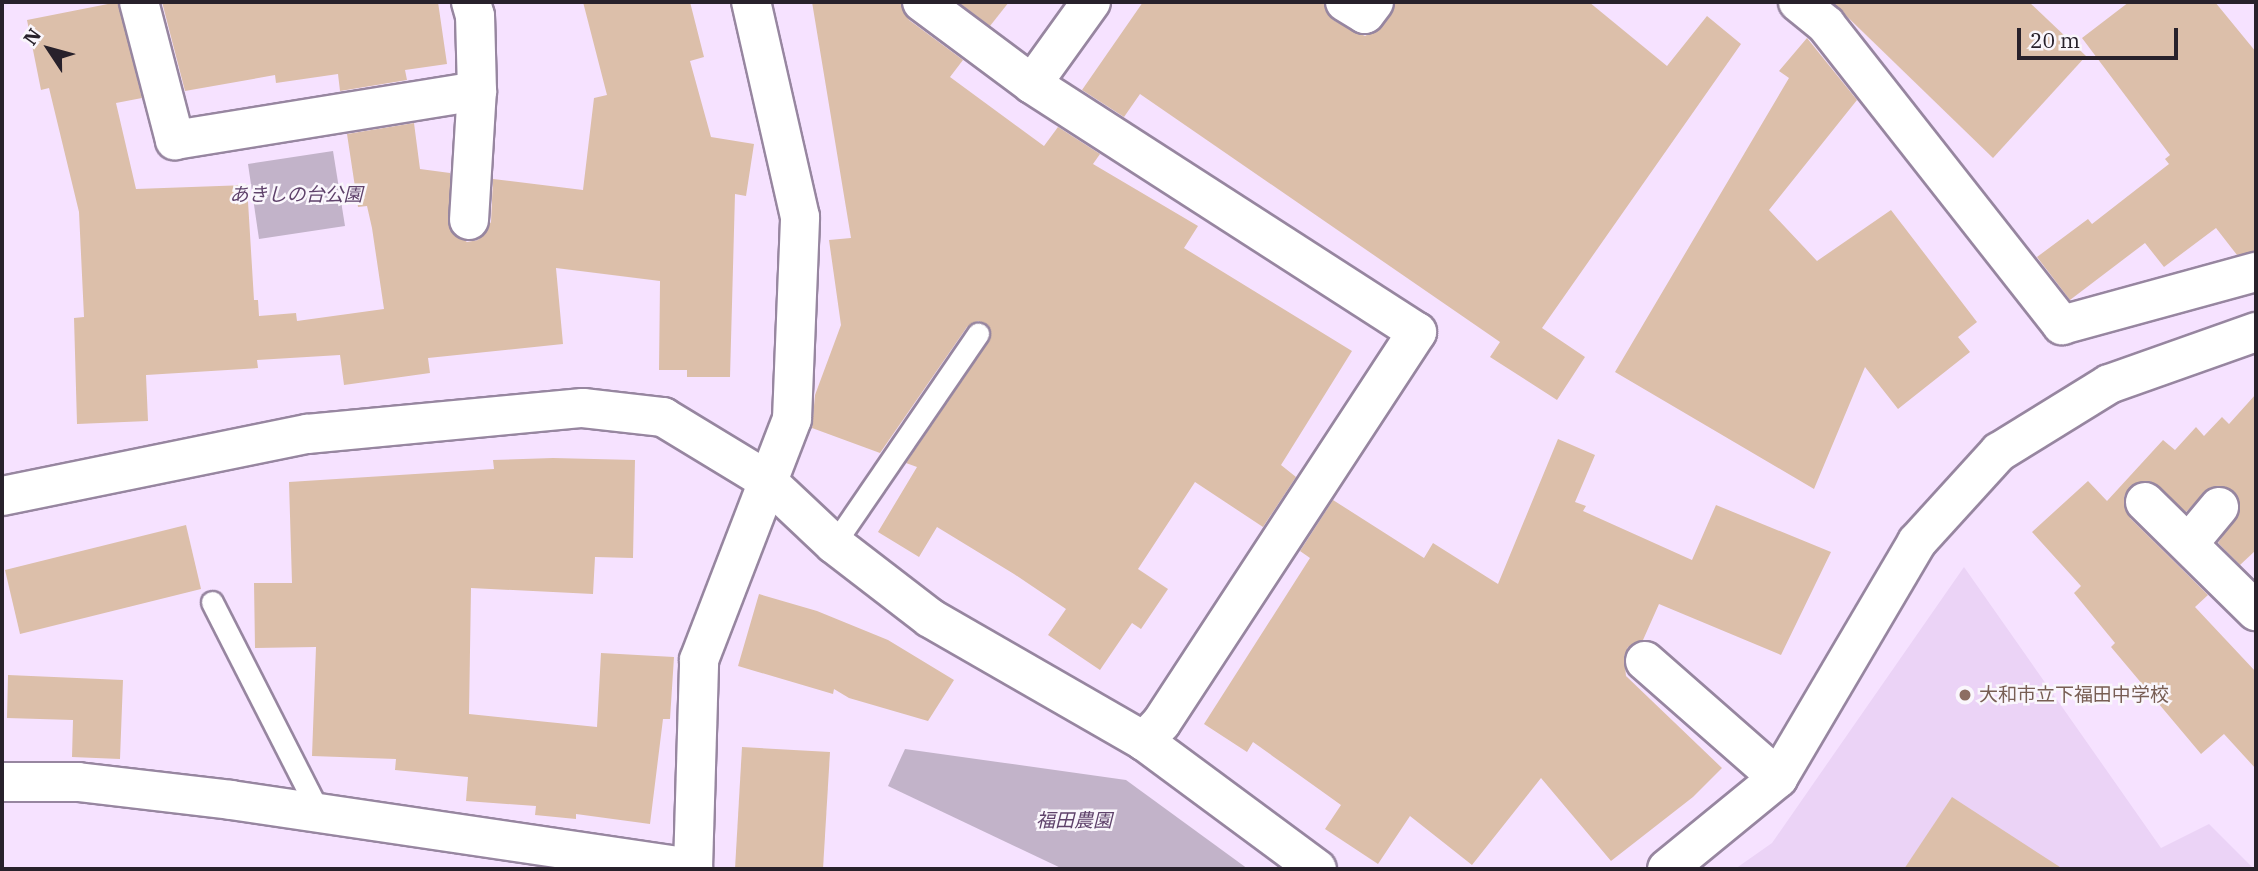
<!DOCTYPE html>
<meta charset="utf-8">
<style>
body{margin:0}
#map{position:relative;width:2258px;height:871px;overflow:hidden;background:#f6e2ff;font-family:"IBM Plex Serif","Noto Sans JP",serif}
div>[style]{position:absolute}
.built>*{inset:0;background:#ebd3f6}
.green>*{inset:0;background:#c2b3c9}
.building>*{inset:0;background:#dcbfaa}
.roads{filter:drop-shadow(2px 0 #9786a0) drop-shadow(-2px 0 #9786a0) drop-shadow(0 2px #9786a0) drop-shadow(0 -2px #9786a0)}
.lane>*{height:21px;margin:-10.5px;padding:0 10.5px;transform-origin:10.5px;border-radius:10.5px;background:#fff}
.street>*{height:38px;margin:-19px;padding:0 19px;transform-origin:19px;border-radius:19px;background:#fff}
.secondary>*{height:38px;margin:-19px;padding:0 19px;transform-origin:19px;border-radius:19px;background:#fff}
.dots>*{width:19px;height:19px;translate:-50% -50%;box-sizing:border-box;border:4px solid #faf6fc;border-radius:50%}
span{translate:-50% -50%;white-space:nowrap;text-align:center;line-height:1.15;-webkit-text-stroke:5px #faf6fc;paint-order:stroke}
.park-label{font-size:19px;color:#5f426b;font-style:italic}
.education-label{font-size:19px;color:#785e54}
.left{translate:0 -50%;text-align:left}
.frame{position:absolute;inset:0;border:4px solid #28212b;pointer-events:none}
.north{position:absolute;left:14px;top:14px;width:70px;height:70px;-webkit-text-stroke:5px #faf6fc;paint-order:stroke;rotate:306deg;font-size:19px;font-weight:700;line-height:28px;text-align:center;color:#28212b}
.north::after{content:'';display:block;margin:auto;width:24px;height:32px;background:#28212b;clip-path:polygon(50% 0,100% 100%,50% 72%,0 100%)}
.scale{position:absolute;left:2017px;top:28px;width:161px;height:32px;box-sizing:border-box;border:4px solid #28212b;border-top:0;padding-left:9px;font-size:21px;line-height:24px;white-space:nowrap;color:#28212b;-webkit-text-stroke:5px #faf6fc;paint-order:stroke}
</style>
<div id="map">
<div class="built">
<div style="clip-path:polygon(1964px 567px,2161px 848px,2209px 824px,2254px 869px,1735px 869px,1772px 843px)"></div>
</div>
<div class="green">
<div style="clip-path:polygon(333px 151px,345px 226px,259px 239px,248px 164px)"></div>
<div style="clip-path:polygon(905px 749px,1126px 780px,1248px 869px,1063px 869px,888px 786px)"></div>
</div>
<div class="building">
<div style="clip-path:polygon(118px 2px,142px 98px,116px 103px,136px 189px,247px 185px,254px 300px,258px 300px,259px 316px,296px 313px,297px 321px,384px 309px,372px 228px,367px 206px,358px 207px,347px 134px,414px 123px,420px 169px,450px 173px,450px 230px,467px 242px,478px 240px,491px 222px,493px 179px,583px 190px,594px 98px,607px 95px,583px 2px,690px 2px,704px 57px,690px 61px,711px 137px,754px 144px,746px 196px,735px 194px,730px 377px,687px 377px,687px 370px,659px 370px,660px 281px,556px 268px,563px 344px,428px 358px,430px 373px,344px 385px,340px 355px,257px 360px,258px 368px,146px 375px,148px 421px,77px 424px,74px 318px,84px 317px,79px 212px,49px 88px,41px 90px,27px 20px)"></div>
<div style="clip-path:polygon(162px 2px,438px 2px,447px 64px,405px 70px,407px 80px,340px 91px,338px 74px,276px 83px,275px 75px,185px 91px)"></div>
<div style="clip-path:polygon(812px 2px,901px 2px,909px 20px,963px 60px,950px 77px,1044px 146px,1058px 127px,1100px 154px,1093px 164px,1198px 226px,1184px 248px,1352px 351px,1281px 465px,1296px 477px,1263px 527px,1195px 482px,1138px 569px,1168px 589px,1141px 629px,1132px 623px,1100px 670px,1048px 635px,1066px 609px,1014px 574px,937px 527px,919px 557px,878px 532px,917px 467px,906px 463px,989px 341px,986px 324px,978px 321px,967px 327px,880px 453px,812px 428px,815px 395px,841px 325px,829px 240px,851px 238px)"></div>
<div style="clip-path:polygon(958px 2px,1009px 2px,990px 26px)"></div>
<div style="clip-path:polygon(1143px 2px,1323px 2px,1333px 20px,1365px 36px,1382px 27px,1395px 2px,1589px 2px,1667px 66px,1707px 16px,1741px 44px,1542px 328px,1585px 357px,1557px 400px,1490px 357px,1500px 342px,1140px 94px,1124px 117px,1082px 90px)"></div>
<div style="clip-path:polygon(1832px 2px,2029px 2px,2086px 56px,1993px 158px)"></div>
<div style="clip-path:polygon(2129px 2px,2215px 2px,2256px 52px,2256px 251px,2237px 255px,2216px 228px,2164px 267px,2145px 243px,2070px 300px,2037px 257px,2088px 219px,2092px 224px,2169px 164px,2165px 159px,2170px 155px,2082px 38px)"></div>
<div style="clip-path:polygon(1807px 38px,1857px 100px,1769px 210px,1817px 261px,1891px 210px,1977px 322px,1958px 337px,1970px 352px,1898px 409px,1865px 367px,1814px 489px,1615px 372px,1789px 78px,1779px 71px)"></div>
<div style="clip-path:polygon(2256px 394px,2256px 550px,2240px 565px,2218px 543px,2240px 511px,2232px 490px,2211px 487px,2186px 512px,2150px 481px,2130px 486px,2124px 497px,2130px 518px,2208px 595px,2195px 607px,2256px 672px,2256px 769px,2224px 734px,2201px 754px,2111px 647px,2115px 643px,2074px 593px,2081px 586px,2032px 532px,2088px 481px,2107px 501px,2163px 440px,2175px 450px,2196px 427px,2204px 436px,2222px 417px,2229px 424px)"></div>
<div style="clip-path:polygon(1558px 439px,1595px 455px,1575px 502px,1586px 506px,1583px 511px,1692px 560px,1716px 505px,1831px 552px,1781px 655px,1659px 604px,1643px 640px,1628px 647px,1624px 657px,1626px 676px,1722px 768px,1693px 797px,1611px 861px,1541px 778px,1472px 865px,1410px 816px,1378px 864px,1325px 829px,1341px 805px,1253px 742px,1247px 752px,1204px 724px,1310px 558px,1300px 551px,1333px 500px,1424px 558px,1433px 543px,1498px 584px)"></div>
<div style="clip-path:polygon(553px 458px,635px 460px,633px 558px,595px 557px,593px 594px,471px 588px,469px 714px,597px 727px,601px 653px,674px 657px,670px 719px,663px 719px,650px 824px,576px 814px,576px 819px,535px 815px,536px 806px,466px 801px,468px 777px,395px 770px,396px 759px,312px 756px,316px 647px,255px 648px,254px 583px,292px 583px,289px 482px,494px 469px,493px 460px)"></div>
<div style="clip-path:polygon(186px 525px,201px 589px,20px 634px,5px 570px)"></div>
<div style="clip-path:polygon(759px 594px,817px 611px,888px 640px,954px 680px,928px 721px,849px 698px,834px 689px,833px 694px,738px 666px)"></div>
<div style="clip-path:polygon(8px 675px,123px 680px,120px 759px,72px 757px,73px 720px,7px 718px)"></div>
<div style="clip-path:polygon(742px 747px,830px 752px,823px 869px,735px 869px)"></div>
<div style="clip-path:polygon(1952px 797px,2063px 869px,1904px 869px)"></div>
</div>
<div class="roads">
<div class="lane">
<div style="left:834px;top:544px;width:255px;rotate:-55.6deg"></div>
<div style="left:212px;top:602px;width:238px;rotate:63deg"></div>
</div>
<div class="street">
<div style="left:139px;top:2px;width:143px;rotate:75.4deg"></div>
<div style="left:175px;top:140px;width:306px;rotate:-9.2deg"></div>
<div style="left:922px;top:2px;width:137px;rotate:36.7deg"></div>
<div style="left:1091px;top:2px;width:101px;rotate:125.7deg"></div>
<div style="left:1032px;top:84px;width:458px;rotate:32.8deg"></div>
<div style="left:1417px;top:332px;width:467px;rotate:123.2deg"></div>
<div style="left:1161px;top:723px;width:25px;rotate:133deg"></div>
<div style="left:1345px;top:2px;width:23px;rotate:31deg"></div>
<div style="left:1365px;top:14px;width:15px;rotate:-53deg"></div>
<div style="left:1798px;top:2px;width:36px;rotate:39deg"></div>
<div style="left:1826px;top:25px;width:382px;rotate:51.8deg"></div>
<div style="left:2062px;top:325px;width:201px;rotate:-15.3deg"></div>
<div style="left:469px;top:220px;width:129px;rotate:-86.5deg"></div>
<div style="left:477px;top:91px;width:75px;rotate:-91.5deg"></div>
<div style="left:475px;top:16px;width:15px;rotate:-106deg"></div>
<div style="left:2145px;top:502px;width:156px;rotate:44.5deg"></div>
<div style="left:2189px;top:543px;width:47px;rotate:-50.2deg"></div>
<div style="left:1645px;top:661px;width:177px;rotate:41.3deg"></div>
<div style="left:2px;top:782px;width:76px"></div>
<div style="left:78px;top:782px;width:154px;rotate:6.7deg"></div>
<div style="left:231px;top:800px;width:467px;rotate:8.4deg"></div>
<div style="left:693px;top:868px;width:208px;rotate:-88.3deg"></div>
<div style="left:699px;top:660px;width:258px;rotate:-68.9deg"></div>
<div style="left:792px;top:419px;width:202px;rotate:-87.7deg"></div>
<div style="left:800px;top:217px;width:221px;rotate:-102.8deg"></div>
<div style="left:1667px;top:869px;width:144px;rotate:-39.3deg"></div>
<div style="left:1778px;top:778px;width:274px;rotate:-59.5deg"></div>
<div style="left:1917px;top:542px;width:122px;rotate:-47.7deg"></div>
<div style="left:1999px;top:452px;width:129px;rotate:-31.7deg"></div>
<div style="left:2109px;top:384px;width:156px;rotate:-19.5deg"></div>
</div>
<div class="secondary">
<div style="left:2px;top:496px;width:311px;rotate:-11.5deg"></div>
<div style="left:307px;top:434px;width:277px;rotate:-5.4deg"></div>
<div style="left:583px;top:408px;width:81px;rotate:6.4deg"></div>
<div style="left:663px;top:417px;width:119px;rotate:31.3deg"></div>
<div style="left:765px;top:479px;width:95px;rotate:43.3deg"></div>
<div style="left:834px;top:544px;width:121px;rotate:37.6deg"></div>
<div style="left:930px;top:618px;width:247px;rotate:29.9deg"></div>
<div style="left:1144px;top:741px;width:215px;rotate:36.5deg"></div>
</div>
</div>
<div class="dots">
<div style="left:1965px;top:695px;background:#8d6e63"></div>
</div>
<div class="park-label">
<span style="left:296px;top:195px">あきしの台公園</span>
<span style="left:1074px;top:821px">福田農園</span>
</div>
<div class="education-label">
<span class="left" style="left:1979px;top:695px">大和市立下福田中学校</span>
</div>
<div class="frame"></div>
<div class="north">N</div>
<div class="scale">20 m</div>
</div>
